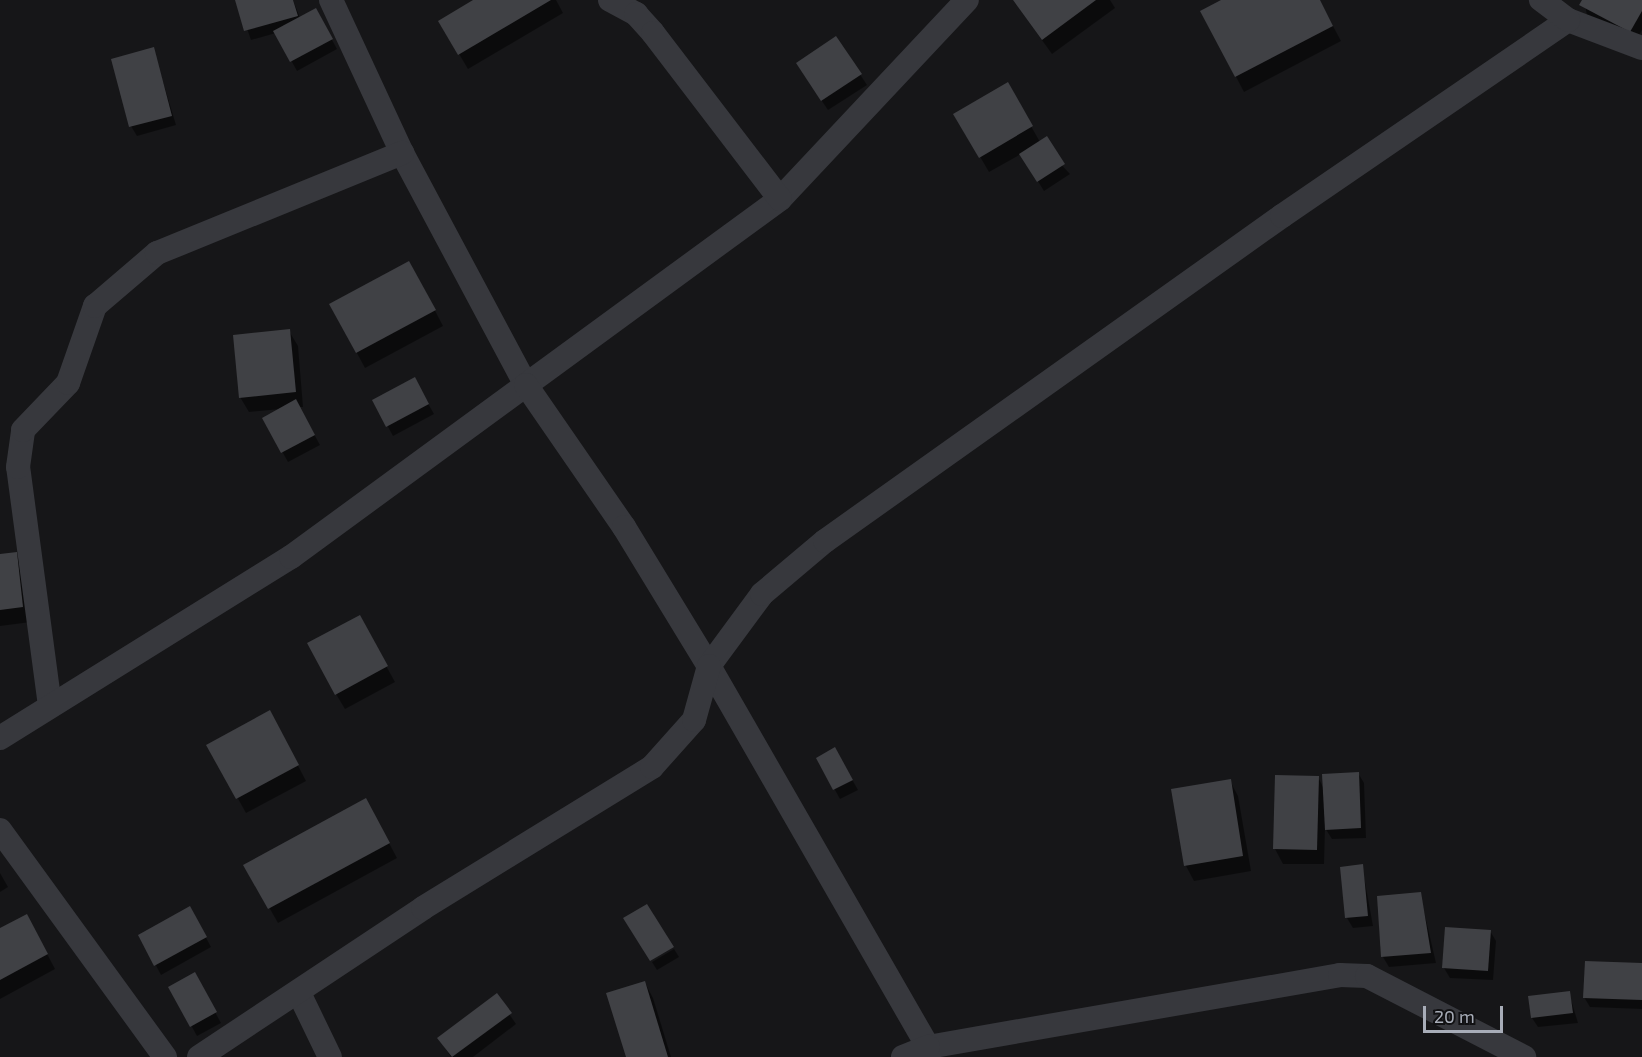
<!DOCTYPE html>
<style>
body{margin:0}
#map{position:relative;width:1642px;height:1057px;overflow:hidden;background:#161618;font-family:"Exo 2",sans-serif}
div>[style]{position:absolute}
.shadow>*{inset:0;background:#0007}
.building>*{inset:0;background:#404145}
.street>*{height:24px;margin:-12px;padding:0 12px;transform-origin:12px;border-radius:12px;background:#37383d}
span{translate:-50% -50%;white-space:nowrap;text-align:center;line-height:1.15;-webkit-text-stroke:5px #111113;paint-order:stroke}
.scale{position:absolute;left:1423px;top:1006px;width:80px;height:27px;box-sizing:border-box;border:3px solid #a8adb8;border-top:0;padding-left:8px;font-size:18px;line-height:21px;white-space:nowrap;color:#a8adb8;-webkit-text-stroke:4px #111113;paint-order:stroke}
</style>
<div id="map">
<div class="shadow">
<div style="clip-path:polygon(237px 0,293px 0,300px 18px,321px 20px,337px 49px,297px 71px,276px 33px,251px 40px)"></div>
<div style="clip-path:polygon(476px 0,556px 0,563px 13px,468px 69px,440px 22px)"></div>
<div style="clip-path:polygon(1013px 0,1110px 0,1115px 8px,1052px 54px)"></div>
<div style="clip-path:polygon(1224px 0,1319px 0,1341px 41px,1244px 92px,1202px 12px)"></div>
<div style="clip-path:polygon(1584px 0,1642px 0,1642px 30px,1636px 41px,1587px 15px)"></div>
<div style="clip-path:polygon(836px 38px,867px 85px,828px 110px,803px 73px)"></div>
<div style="clip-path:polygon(153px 49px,176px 125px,137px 136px,131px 126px)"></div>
<div style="clip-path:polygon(1007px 84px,1040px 142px,1070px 174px,1044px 191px,1021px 154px,989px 172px,955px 114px)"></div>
<div style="clip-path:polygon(418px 278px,443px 326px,365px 368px,331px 305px)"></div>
<div style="clip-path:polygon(289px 331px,298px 346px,303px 407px,299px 407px,320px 445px,288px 462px,264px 419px,281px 409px,249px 412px,240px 397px)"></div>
<div style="clip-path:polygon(414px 379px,434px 414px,393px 436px,374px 401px)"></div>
<div style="clip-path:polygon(16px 553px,24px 568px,31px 622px,0 626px,0 555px)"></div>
<div style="clip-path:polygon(359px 617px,395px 682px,345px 709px,336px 694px)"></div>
<div style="clip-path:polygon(278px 727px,306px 781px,246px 813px,208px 745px)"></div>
<div style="clip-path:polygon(835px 749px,858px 790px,840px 799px,818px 759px)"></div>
<div style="clip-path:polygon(1358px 773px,1364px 783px,1366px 838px,1332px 839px,1325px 828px,1324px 864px,1283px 864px,1275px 849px,1318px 777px,1324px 789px)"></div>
<div style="clip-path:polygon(1230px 781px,1238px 796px,1251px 871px,1194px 881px,1186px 866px,1173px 791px)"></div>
<div style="clip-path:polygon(374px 815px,397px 858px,278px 923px,245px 865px)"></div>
<div style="clip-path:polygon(1362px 866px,1373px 926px,1353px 928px,1347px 918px)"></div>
<div style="clip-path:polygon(0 873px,8px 887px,0 892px)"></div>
<div style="clip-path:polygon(1420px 894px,1436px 963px,1389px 967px,1383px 957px,1379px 897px)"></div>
<div style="clip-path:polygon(190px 908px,211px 947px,161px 975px,140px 935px)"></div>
<div style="clip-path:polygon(0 930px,35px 931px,55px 969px,0 999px)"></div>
<div style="clip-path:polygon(1490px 931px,1496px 941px,1493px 980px,1450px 978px,1444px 968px)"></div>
<div style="clip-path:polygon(674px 949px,679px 957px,657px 970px,652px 962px)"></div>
<div style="clip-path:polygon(1642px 965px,1642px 1009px,1590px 1007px,1584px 997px)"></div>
<div style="clip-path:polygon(194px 974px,221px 1023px,197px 1036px,170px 987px)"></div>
<div style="clip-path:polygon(645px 983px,653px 998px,671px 1057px,627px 1057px)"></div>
<div style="clip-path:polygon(1569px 993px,1578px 1023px,1538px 1027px,1532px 1018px)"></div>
<div style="clip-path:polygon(496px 995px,516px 1024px,473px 1057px,451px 1057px,439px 1039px)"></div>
</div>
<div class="building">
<div style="clip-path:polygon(235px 0,293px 0,298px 16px,244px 31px)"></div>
<div style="clip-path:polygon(473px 0,551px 0,458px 55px,438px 21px)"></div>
<div style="clip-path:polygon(1013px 0,1096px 0,1042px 40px)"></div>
<div style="clip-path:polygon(1221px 0,1320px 0,1333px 26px,1235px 77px,1200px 11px)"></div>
<div style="clip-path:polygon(1582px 0,1642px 0,1642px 11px,1630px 32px,1579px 5px)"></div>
<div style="clip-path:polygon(316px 8px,333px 39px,290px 62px,273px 31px)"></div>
<div style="clip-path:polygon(836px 36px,862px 74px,821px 101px,796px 63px)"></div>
<div style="clip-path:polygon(154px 47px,172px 116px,129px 127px,111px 59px)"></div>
<div style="clip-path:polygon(1008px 82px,1033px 126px,979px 158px,953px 114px)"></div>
<div style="clip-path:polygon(1047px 136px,1065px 164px,1037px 182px,1019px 154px)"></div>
<div style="clip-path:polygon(409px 261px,436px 310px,356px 353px,329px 304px)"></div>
<div style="clip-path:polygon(290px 329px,296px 392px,239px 398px,233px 335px)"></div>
<div style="clip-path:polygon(415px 377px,429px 404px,386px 427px,372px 400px)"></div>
<div style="clip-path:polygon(296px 399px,315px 435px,281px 453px,262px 418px)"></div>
<div style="clip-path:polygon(17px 552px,23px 607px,0 610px,0 554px)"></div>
<div style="clip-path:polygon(360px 615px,388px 666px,335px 695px,307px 643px)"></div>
<div style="clip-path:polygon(270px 710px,299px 765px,236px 799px,206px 745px)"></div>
<div style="clip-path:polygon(835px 747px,853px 780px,833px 790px,816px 758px)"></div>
<div style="clip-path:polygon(1359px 772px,1361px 828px,1325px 830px,1322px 774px)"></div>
<div style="clip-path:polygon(1275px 775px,1319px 776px,1317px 850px,1273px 849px)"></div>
<div style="clip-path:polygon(1231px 779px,1243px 856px,1184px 866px,1171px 789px)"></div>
<div style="clip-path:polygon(366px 798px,390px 843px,268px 909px,243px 865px)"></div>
<div style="clip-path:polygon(1363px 864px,1368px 916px,1345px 918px,1340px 867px)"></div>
<div style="clip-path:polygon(1421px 892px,1431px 953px,1381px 957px,1377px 896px)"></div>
<div style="clip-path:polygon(647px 904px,674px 947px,650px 961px,623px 918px)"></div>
<div style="clip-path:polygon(190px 906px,207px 937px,154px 966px,138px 935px)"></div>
<div style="clip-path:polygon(27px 914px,48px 954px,0 980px,0 928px)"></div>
<div style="clip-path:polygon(1445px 927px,1491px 930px,1488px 971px,1442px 968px)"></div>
<div style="clip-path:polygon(1585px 961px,1642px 963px,1642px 1000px,1583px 998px)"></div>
<div style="clip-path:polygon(195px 972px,217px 1012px,190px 1027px,168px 987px)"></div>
<div style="clip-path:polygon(645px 981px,668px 1057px,626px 1057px,606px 993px)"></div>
<div style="clip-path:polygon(1570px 991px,1573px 1013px,1531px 1018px,1528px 996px)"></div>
<div style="clip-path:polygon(497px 993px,512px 1013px,452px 1057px,437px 1038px)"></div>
</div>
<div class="street">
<div style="left:331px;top:0;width:169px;rotate:65.1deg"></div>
<div style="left:402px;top:153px;width:263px;rotate:61.9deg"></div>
<div style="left:526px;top:385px;width:315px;rotate:-36.2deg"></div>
<div style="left:780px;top:199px;width:273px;rotate:-46.8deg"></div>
<div style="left:610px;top:0;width:30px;rotate:28deg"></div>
<div style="left:636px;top:14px;width:25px;rotate:48deg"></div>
<div style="left:653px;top:33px;width:209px;rotate:52.6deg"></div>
<div style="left:1568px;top:20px;width:79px;rotate:20.7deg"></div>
<div style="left:709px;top:666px;width:439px;rotate:60.1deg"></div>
<div style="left:928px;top:1047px;width:418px;rotate:-9.9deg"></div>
<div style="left:1340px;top:975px;width:27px;rotate:2deg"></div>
<div style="left:1367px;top:976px;width:177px;rotate:27.3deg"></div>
<div style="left:50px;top:706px;width:241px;rotate:-97.6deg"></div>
<div style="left:18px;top:467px;width:37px;rotate:-82deg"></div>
<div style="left:23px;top:430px;width:65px;rotate:-46.2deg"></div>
<div style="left:68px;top:383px;width:82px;rotate:-70.7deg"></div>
<div style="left:95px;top:306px;width:82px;rotate:-40.5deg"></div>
<div style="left:157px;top:253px;width:265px;rotate:-22.2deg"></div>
<div style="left:0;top:738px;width:343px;rotate:-31.9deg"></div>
<div style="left:291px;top:557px;width:291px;rotate:-36.2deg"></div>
<div style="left:526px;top:385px;width:173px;rotate:55.4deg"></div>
<div style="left:624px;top:527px;width:163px;rotate:58.6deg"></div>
<div style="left:709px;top:666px;width:89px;rotate:-53.6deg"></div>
<div style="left:762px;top:594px;width:82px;rotate:-40.1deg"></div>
<div style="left:825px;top:541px;width:561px;rotate:-35.42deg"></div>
<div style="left:1282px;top:216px;width:347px;rotate:-34.4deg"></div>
<div style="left:1568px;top:20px;width:34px;rotate:-143deg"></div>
<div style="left:0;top:830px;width:281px;rotate:54deg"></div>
<div style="left:299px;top:993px;width:71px;rotate:64.2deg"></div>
<div style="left:199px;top:1057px;width:269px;rotate:-33.6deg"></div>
<div style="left:423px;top:908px;width:269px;rotate:-31.6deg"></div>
<div style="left:652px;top:767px;width:63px;rotate:-48.2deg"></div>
<div style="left:694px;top:720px;width:56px;rotate:-74.5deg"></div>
<div style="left:903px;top:1057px;width:27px;rotate:-22deg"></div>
</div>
<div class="scale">20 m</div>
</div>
